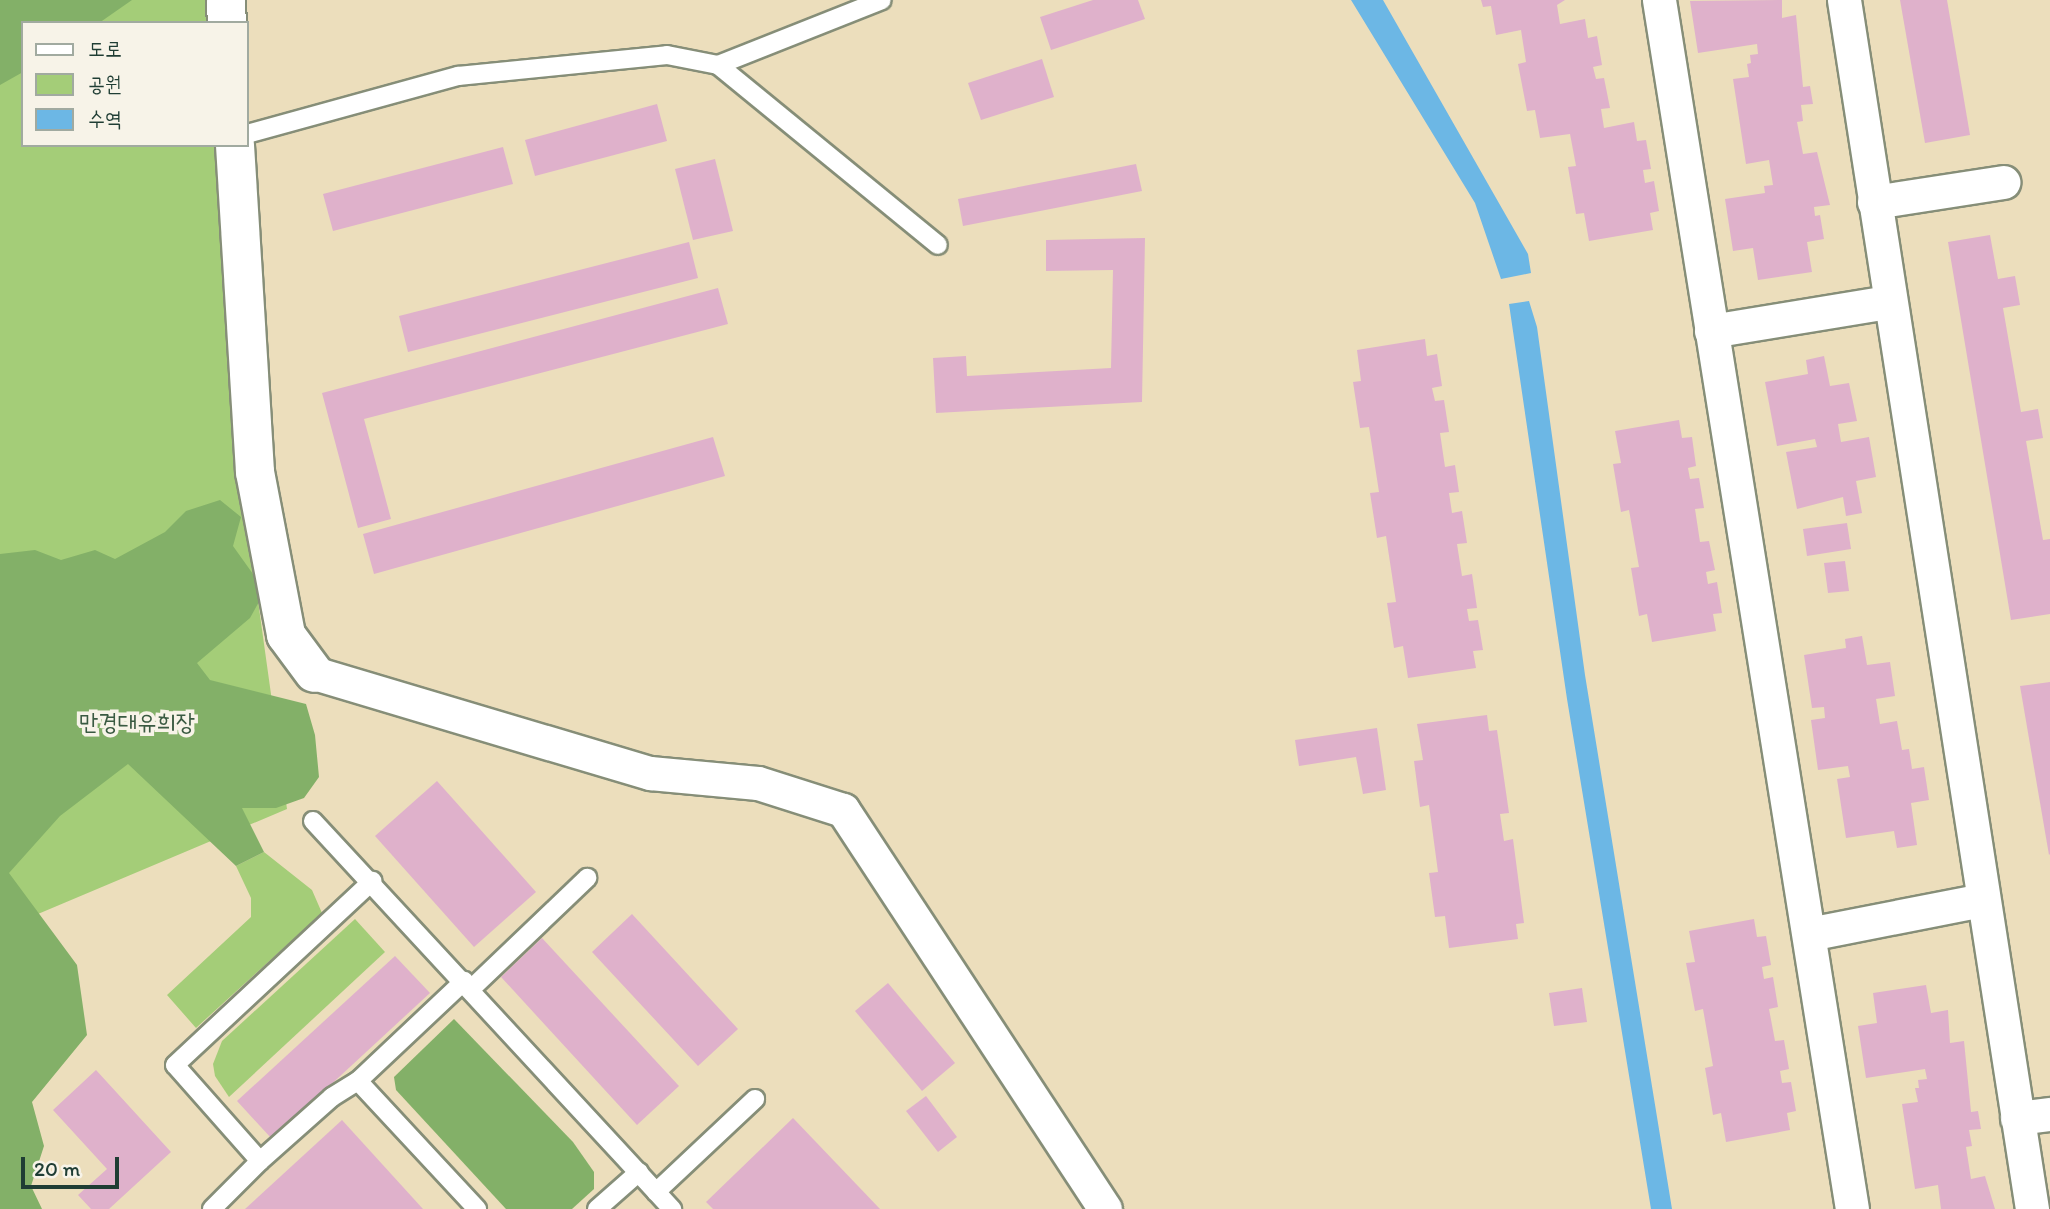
<!DOCTYPE html>
<meta charset="utf-8">
<style>
body{margin:0}
#map{position:relative;width:2050px;height:1209px;overflow:hidden;background:#ecdebc;font-family:Itim,"Poor Story",sans-serif}
div>[style]{position:absolute}
.green>*{inset:0;background:#a4cd78}
.forest>*{inset:0;background:#83b068}
.water>*{inset:0;background:#6cb7e5}
.building>*{inset:0;background:#dfb1cb}
.roads{filter:drop-shadow(2px 0 #868e78) drop-shadow(-2px 0 #868e78) drop-shadow(0 2px #868e78) drop-shadow(0 -2px #868e78)}
.service>*{height:18px;margin:-9px;padding:0 9px;transform-origin:9px;border-radius:9px;background:#fff}
.minor>*{height:33px;margin:-16.5px;padding:0 16.5px;transform-origin:16.5px;border-radius:16.5px;background:#fff}
.tertiary>*{height:38px;margin:-19px;padding:0 19px;transform-origin:19px;border-radius:19px;background:#fff}
span{translate:-50% -50%;white-space:nowrap;text-align:center;line-height:1.15;-webkit-text-stroke:7px #f7f3e8;paint-order:stroke}
.park-label{font-size:24px;color:#3a5a42}
.legend{position:absolute;left:21px;top:21px;width:228px;height:126px;box-sizing:border-box;background:#f7f3e8;border:2px solid #a1aaa0;margin:0;padding:9px 12px;list-style:none;font-size:21px;color:#1f3d34}
.legend li{display:flex;align-items:center;gap:14px;height:35px}
.legend b{width:35px;border:2px solid #a1aaa0}
.scale{position:absolute;left:21px;top:1157px;width:98px;height:32px;box-sizing:border-box;border:4px solid #1f3d34;border-top:0;padding-left:9px;font-size:21px;line-height:24px;white-space:nowrap;color:#1f3d34;-webkit-text-stroke:5px #f7f3e8;paint-order:stroke}
</style>
<div id="map">
<div class="green">
<div style="clip-path:polygon(0 0,213px 0,215px 23px,23px 23px,23px 145px,224px 145px,259px 608px,287px 809px,0 930px)"></div>
<div style="clip-path:polygon(264px 852px,312px 890px,322px 913px,196px 1028px,167px 995px,251px 917px,251px 898px,236px 866px)"></div>
<div style="clip-path:polygon(355px 919px,385px 952px,229px 1097px,215px 1076px,213px 1064px,222px 1041px)"></div>
</div>
<div class="forest">
<div style="clip-path:polygon(0 0,132px 0,99px 23px,23px 23px,23px 72px,0 85px)"></div>
<div style="clip-path:polygon(220px 500px,241px 517px,233px 546px,265px 591px,250px 618px,197px 663px,210px 680px,306px 704px,315px 735px,319px 777px,304px 798px,276px 808px,242px 808px,264px 852px,236px 866px,128px 764px,60px 816px,9px 873px,77px 965px,87px 1035px,32px 1102px,44px 1146px,31px 1186px,42px 1209px,0 1209px,0 554px,35px 550px,61px 560px,95px 550px,115px 559px,165px 532px,186px 511px)"></div>
<div style="clip-path:polygon(454px 1019px,573px 1142px,594px 1172px,594px 1189px,572px 1209px,506px 1209px,396px 1090px,394px 1077px)"></div>
</div>
<div class="water">
<div style="clip-path:polygon(1351px 0,1383px 0,1528px 254px,1531px 273px,1501px 279px,1475px 203px)"></div>
<div style="clip-path:polygon(1529px 301px,1537px 327px,1585px 675px,1672px 1209px,1651px 1209px,1567px 699px,1509px 304px)"></div>
</div>
<div class="building">
<div style="clip-path:polygon(1093px 0,1138px 0,1145px 19px,1051px 50px,1040px 17px)"></div>
<div style="clip-path:polygon(1481px 0,1565px 0,1557px 5px,1560px 24px,1585px 19px,1588px 38px,1597px 36px,1602px 65px,1593px 67px,1596px 79px,1604px 78px,1610px 108px,1601px 109px,1604px 128px,1634px 122px,1637px 141px,1646px 140px,1651px 169px,1643px 170px,1645px 183px,1654px 181px,1659px 211px,1650px 213px,1653px 230px,1589px 241px,1584px 213px,1576px 214px,1568px 167px,1576px 166px,1570px 134px,1540px 138px,1535px 110px,1527px 111px,1518px 64px,1526px 62px,1521px 30px,1496px 35px,1491px 6px,1483px 7px)"></div>
<div style="clip-path:polygon(1782px 0,1782px 18px,1796px 15px,1803px 87px,1810px 86px,1813px 104px,1801px 105px,1803px 121px,1797px 122px,1803px 154px,1817px 152px,1830px 205px,1814px 207px,1815px 216px,1820px 215px,1824px 239px,1807px 242px,1812px 272px,1758px 280px,1753px 248px,1733px 251px,1725px 199px,1765px 193px,1764px 186px,1773px 185px,1769px 160px,1746px 164px,1733px 79px,1749px 77px,1747px 64px,1751px 63px,1750px 55px,1758px 54px,1757px 44px,1698px 53px,1690px 1px)"></div>
<div style="clip-path:polygon(1900px 0,1947px 0,1970px 135px,1925px 143px)"></div>
<div style="clip-path:polygon(1042px 59px,1054px 97px,981px 120px,968px 83px)"></div>
<div style="clip-path:polygon(657px 104px,667px 141px,535px 176px,525px 140px)"></div>
<div style="clip-path:polygon(503px 147px,513px 184px,333px 231px,323px 194px)"></div>
<div style="clip-path:polygon(715px 159px,733px 231px,693px 240px,675px 169px)"></div>
<div style="clip-path:polygon(1136px 164px,1142px 191px,963px 226px,958px 199px)"></div>
<div style="clip-path:polygon(1990px 235px,1998px 279px,2015px 276px,2020px 305px,2003px 308px,2021px 412px,2038px 409px,2043px 438px,2026px 441px,2043px 540px,2050px 539px,2050px 614px,2011px 620px,1948px 242px)"></div>
<div style="clip-path:polygon(1145px 238px,1142px 402px,936px 413px,933px 358px,966px 356px,967px 376px,1111px 368px,1113px 270px,1046px 271px,1046px 240px)"></div>
<div style="clip-path:polygon(689px 242px,698px 278px,408px 352px,399px 316px)"></div>
<div style="clip-path:polygon(718px 288px,728px 324px,364px 419px,391px 519px,358px 528px,322px 393px)"></div>
<div style="clip-path:polygon(1425px 339px,1427px 356px,1437px 354px,1442px 386px,1432px 388px,1435px 401px,1444px 400px,1449px 432px,1440px 433px,1445px 467px,1455px 465px,1459px 492px,1449px 493px,1452px 513px,1462px 511px,1467px 543px,1457px 544px,1462px 576px,1472px 574px,1477px 608px,1467px 609px,1469px 621px,1478px 620px,1483px 650px,1473px 651px,1476px 668px,1408px 678px,1403px 646px,1394px 648px,1387px 603px,1396px 602px,1386px 536px,1377px 538px,1370px 493px,1379px 492px,1369px 427px,1360px 428px,1353px 382px,1361px 381px,1357px 350px)"></div>
<div style="clip-path:polygon(1824px 356px,1830px 386px,1849px 383px,1857px 421px,1838px 424px,1841px 442px,1869px 437px,1876px 477px,1856px 481px,1862px 513px,1846px 516px,1843px 497px,1797px 509px,1786px 452px,1817px 447px,1815px 439px,1777px 446px,1765px 382px,1808px 374px,1806px 360px)"></div>
<div style="clip-path:polygon(1679px 420px,1682px 438px,1692px 437px,1696px 466px,1688px 468px,1690px 479px,1699px 478px,1704px 508px,1695px 509px,1700px 542px,1709px 541px,1715px 570px,1706px 572px,1708px 584px,1717px 582px,1722px 613px,1713px 614px,1716px 631px,1652px 642px,1647px 614px,1639px 616px,1631px 568px,1639px 567px,1629px 510px,1621px 512px,1613px 464px,1621px 463px,1615px 431px)"></div>
<div style="clip-path:polygon(713px 437px,725px 476px,374px 574px,363px 534px)"></div>
<div style="clip-path:polygon(1847px 523px,1851px 549px,1807px 556px,1803px 529px)"></div>
<div style="clip-path:polygon(1845px 561px,1849px 591px,1828px 593px,1824px 563px)"></div>
<div style="clip-path:polygon(1862px 636px,1867px 665px,1890px 662px,1895px 696px,1876px 699px,1880px 724px,1897px 721px,1902px 750px,1909px 749px,1912px 769px,1924px 767px,1929px 800px,1911px 803px,1917px 845px,1897px 848px,1894px 831px,1846px 838px,1837px 779px,1850px 777px,1848px 766px,1818px 770px,1811px 720px,1825px 718px,1824px 707px,1812px 708px,1804px 655px,1846px 648px,1845px 639px)"></div>
<div style="clip-path:polygon(2050px 682px,2050px 854px,2049px 855px,2020px 686px)"></div>
<div style="clip-path:polygon(1487px 715px,1489px 731px,1497px 730px,1509px 813px,1500px 814px,1504px 841px,1513px 839px,1524px 923px,1516px 924px,1518px 939px,1449px 948px,1445px 916px,1435px 917px,1429px 873px,1438px 872px,1429px 805px,1420px 807px,1414px 761px,1423px 760px,1417px 724px)"></div>
<div style="clip-path:polygon(1377px 728px,1386px 790px,1363px 794px,1356px 757px,1299px 766px,1295px 740px)"></div>
<div style="clip-path:polygon(437px 781px,536px 892px,474px 947px,375px 836px)"></div>
<div style="clip-path:polygon(632px 914px,738px 1029px,698px 1066px,592px 952px)"></div>
<div style="clip-path:polygon(1754px 919px,1757px 937px,1766px 936px,1771px 965px,1762px 967px,1764px 979px,1773px 977px,1778px 1007px,1769px 1009px,1775px 1041px,1784px 1040px,1789px 1069px,1780px 1071px,1782px 1083px,1791px 1082px,1796px 1111px,1787px 1113px,1790px 1130px,1726px 1142px,1721px 1113px,1713px 1115px,1705px 1068px,1713px 1066px,1703px 1009px,1695px 1011px,1686px 963px,1695px 962px,1689px 931px)"></div>
<div style="clip-path:polygon(542px 938px,679px 1086px,637px 1125px,501px 977px)"></div>
<div style="clip-path:polygon(395px 956px,430px 993px,272px 1139px,237px 1101px)"></div>
<div style="clip-path:polygon(888px 983px,955px 1063px,922px 1091px,855px 1011px)"></div>
<div style="clip-path:polygon(1926px 985px,1931px 1013px,1948px 1010px,1950px 1043px,1964px 1041px,1971px 1112px,1978px 1111px,1981px 1129px,1969px 1130px,1972px 1146px,1966px 1147px,1971px 1179px,1985px 1176px,1995px 1209px,1941px 1209px,1938px 1185px,1915px 1189px,1902px 1104px,1918px 1102px,1915px 1088px,1919px 1088px,1918px 1080px,1927px 1079px,1925px 1069px,1866px 1078px,1858px 1026px,1877px 1023px,1873px 993px)"></div>
<div style="clip-path:polygon(1582px 988px,1587px 1022px,1554px 1026px,1549px 993px)"></div>
<div style="clip-path:polygon(96px 1070px,171px 1152px,109px 1209px,91px 1209px,78px 1195px,107px 1169px,53px 1110px)"></div>
<div style="clip-path:polygon(926px 1096px,957px 1137px,938px 1152px,906px 1111px)"></div>
<div style="clip-path:polygon(793px 1118px,880px 1209px,713px 1209px,706px 1202px)"></div>
<div style="clip-path:polygon(342px 1120px,423px 1209px,245px 1209px)"></div>
</div>
<div class="roads">
<div class="service">
<div style="left:718px;top:65px;width:284px;rotate:39.3deg"></div>
<div style="left:247px;top:134px;width:219px;rotate:-15.4deg"></div>
<div style="left:458px;top:76px;width:210px;rotate:-5.7deg"></div>
<div style="left:667px;top:55px;width:52px;rotate:11.1deg"></div>
<div style="left:718px;top:65px;width:176px;rotate:-21.6deg"></div>
<div style="left:313px;top:821px;width:529px;rotate:47.22deg"></div>
<div style="left:471px;top:989px;width:161px;rotate:-43.7deg"></div>
<div style="left:358px;top:1081px;width:175px;rotate:47.1deg"></div>
<div style="left:260px;top:1161px;width:96px;rotate:-41.6deg"></div>
<div style="left:332px;top:1097px;width:31px;rotate:-32deg"></div>
<div style="left:358px;top:1081px;width:146px;rotate:-43.3deg"></div>
<div style="left:656px;top:1192px;width:136px;rotate:-43.2deg"></div>
<div style="left:212px;top:1209px;width:68px;rotate:-45deg"></div>
<div style="left:260px;top:1161px;width:128px;rotate:-131.5deg"></div>
<div style="left:175px;top:1065px;width:270px;rotate:-43deg"></div>
<div style="left:597px;top:1209px;width:56px;rotate:-41.4deg"></div>
</div>
<div class="minor">
<div style="left:1659px;top:0;width:1224px;rotate:80.93deg"></div>
<div style="left:1844px;top:0;width:1224px;rotate:81.16deg"></div>
<div style="left:1874px;top:202px;width:131px;rotate:-8.8deg"></div>
<div style="left:1711px;top:331px;width:179px;rotate:-9.3deg"></div>
<div style="left:314px;top:673px;width:351px;rotate:16.6deg"></div>
<div style="left:650px;top:773px;width:108px;rotate:5.3deg"></div>
<div style="left:758px;top:783px;width:89px;rotate:17.6deg"></div>
<div style="left:843px;top:810px;width:477px;rotate:56.7deg"></div>
<div style="left:1809px;top:934px;width:176px;rotate:-11.1deg"></div>
<div style="left:2017px;top:1118px;width:33px;rotate:-7deg"></div>
</div>
<div class="tertiary">
<div style="left:226px;top:0;width:23px;rotate:88deg"></div>
<div style="left:235px;top:145px;width:328px;rotate:86.5deg"></div>
<div style="left:255px;top:472px;width:166px;rotate:79.2deg"></div>
<div style="left:286px;top:635px;width:47px;rotate:53.6deg"></div>
</div>
</div>
<div class="park-label">
<span style="left:137px;top:722px">만경대유희장</span>
</div>
<ul class="legend">
<li><b style="height:9px;background:#fff"></b>도로</li>
<li><b style="height:19px;background:#a4cd78"></b>공원</li>
<li><b style="height:19px;background:#6cb7e5"></b>수역</li>
</ul>
<div class="scale">20 m</div>
</div>
